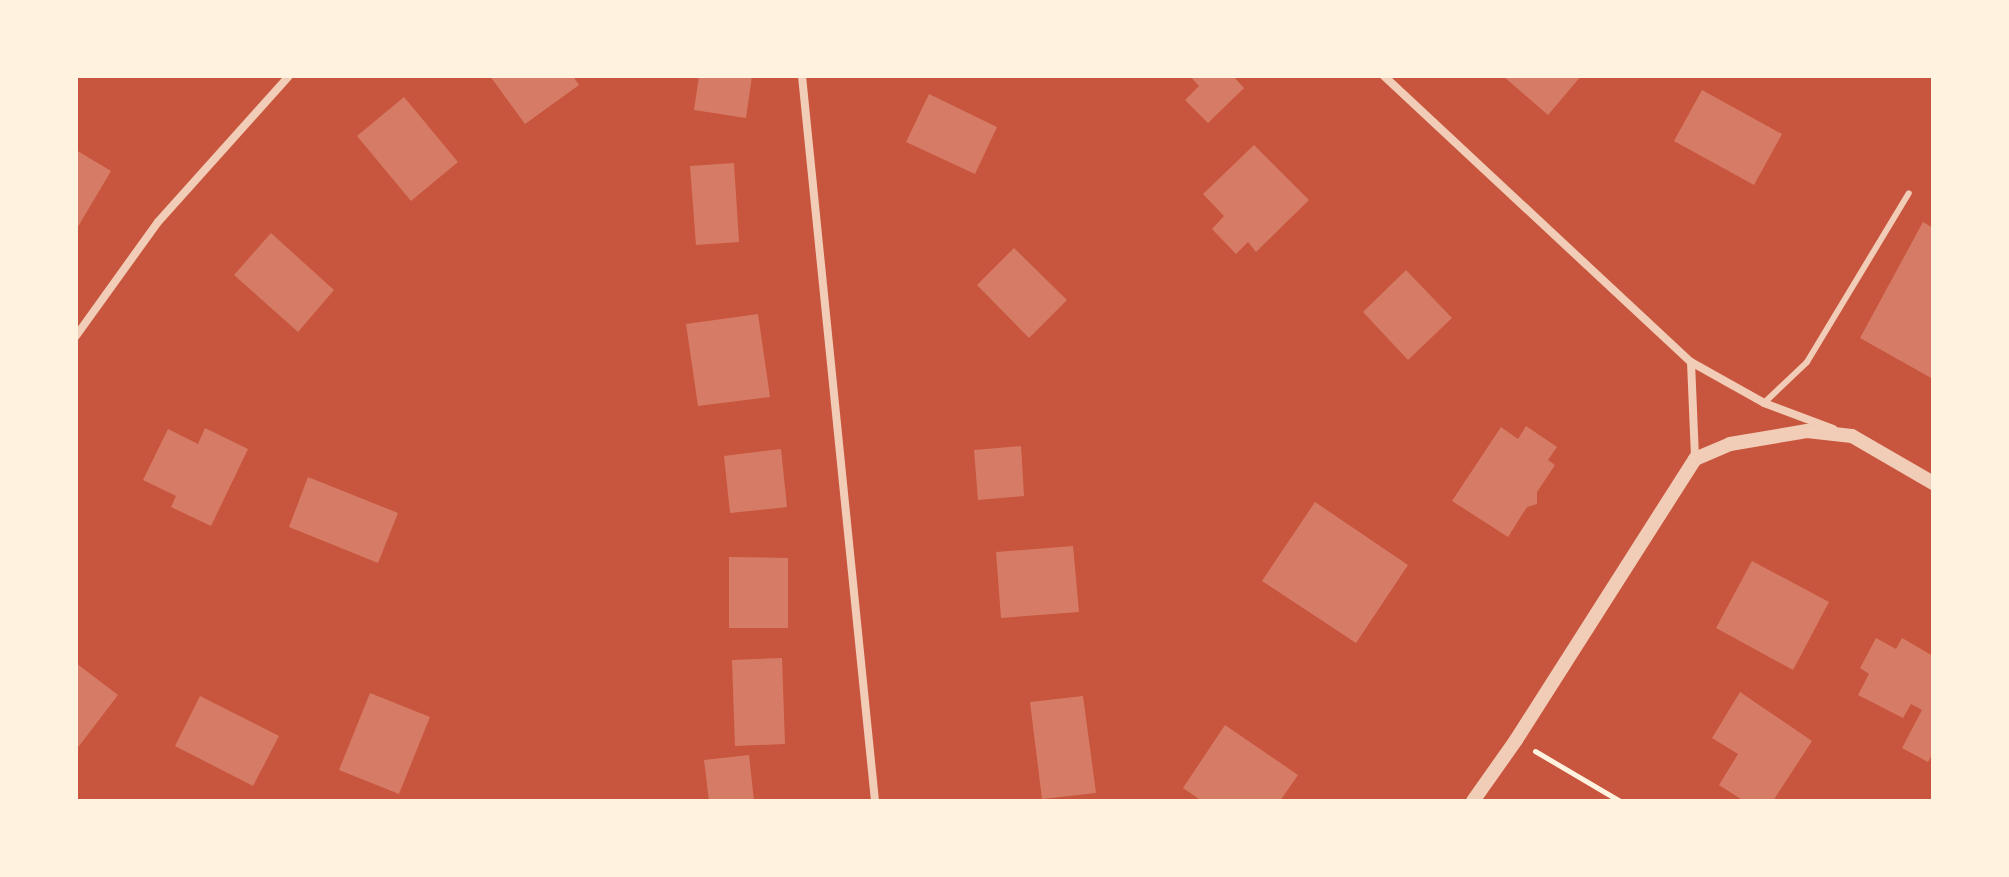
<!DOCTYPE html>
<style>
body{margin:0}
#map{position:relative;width:2009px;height:877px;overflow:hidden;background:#c8553d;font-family:"DejaVu Sans",sans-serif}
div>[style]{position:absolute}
.building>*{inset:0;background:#d67c66}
.path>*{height:5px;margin:-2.5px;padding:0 2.5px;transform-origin:2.5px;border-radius:2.5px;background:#fff3e0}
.service>*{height:6px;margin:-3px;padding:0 3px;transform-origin:3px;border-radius:3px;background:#f1ccb7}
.minor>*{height:8px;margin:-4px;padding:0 4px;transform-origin:4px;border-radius:4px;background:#f1ccb7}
.tertiary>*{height:14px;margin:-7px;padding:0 7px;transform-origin:7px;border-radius:7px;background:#f1ccb7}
span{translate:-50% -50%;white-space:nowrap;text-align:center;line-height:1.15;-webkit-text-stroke:8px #fff3e0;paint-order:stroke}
.frame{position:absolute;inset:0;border:78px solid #fff3e0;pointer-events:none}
</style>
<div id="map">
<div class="building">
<div style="clip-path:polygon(490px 76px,573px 76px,579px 85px,525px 124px)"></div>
<div style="clip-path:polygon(699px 76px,752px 76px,746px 118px,694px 110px)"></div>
<div style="clip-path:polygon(1190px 76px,1233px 76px,1244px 88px,1208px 123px,1185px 100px,1199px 86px)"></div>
<div style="clip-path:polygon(1503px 76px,1581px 76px,1548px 115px)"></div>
<div style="clip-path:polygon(1702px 90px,1782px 134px,1754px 185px,1674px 141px)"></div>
<div style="clip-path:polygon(929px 94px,997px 127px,975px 174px,906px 142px)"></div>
<div style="clip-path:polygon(404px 97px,458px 162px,411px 201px,357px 136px)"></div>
<div style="clip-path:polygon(1254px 145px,1309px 200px,1256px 252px,1248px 242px,1236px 254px,1212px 229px,1224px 216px,1203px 194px)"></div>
<div style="clip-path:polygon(76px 150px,111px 171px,76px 230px)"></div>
<div style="clip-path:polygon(734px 163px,739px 242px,696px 245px,690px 166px)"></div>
<div style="clip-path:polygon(1923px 222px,1933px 228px,1933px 379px,1860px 338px)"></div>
<div style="clip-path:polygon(271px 233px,334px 290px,298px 332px,234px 275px)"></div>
<div style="clip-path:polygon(1014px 248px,1067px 300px,1029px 338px,977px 285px)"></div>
<div style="clip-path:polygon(1406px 270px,1452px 318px,1408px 360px,1363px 312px)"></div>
<div style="clip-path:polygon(758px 314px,770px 397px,698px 406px,686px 324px)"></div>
<div style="clip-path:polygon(1526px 426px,1557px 447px,1548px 460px,1555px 465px,1537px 492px,1537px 504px,1527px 507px,1508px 537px,1452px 501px,1501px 427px,1518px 439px)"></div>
<div style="clip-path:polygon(205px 428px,248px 449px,211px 526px,171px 507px,176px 496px,143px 480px,168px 429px,198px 444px)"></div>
<div style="clip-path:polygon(1021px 446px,1024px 496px,978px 500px,974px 450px)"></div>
<div style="clip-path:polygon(781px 449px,787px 507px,730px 513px,724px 456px)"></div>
<div style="clip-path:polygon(308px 477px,398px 513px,378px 563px,289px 527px)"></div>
<div style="clip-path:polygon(1315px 502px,1408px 565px,1356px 643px,1262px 581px)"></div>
<div style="clip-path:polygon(1073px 546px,1079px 612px,1001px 618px,996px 552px)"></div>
<div style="clip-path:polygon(729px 557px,788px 558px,788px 628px,729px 628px)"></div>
<div style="clip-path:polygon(1752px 561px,1829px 602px,1793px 670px,1716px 628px)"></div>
<div style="clip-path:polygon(1876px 638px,1896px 649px,1902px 638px,1933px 656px,1933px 753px,1928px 762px,1902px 748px,1922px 710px,1911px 704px,1903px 718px,1858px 695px,1869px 674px,1860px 668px)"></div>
<div style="clip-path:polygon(782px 658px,785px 744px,735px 746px,732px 660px)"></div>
<div style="clip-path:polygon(76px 663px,118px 695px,76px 750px)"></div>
<div style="clip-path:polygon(1740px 692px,1812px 741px,1773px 801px,1744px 801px,1719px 785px,1738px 754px,1712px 738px)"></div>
<div style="clip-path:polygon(370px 693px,430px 717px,399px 794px,339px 770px)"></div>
<div style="clip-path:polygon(200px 696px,279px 736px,253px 786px,175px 746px)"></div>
<div style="clip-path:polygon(1083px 696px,1096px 793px,1042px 799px,1030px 702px)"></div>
<div style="clip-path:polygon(1225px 725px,1298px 775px,1280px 801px,1202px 801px,1183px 788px)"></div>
<div style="clip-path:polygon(749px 755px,754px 801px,709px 801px,704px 760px)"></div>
</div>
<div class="path">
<div style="left:1535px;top:751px;width:99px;rotate:30.5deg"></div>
</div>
<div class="service">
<div style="left:1764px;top:403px;width:59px;rotate:-43.6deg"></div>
<div style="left:1807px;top:362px;width:197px;rotate:-58.9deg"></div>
</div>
<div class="minor">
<div style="left:802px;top:76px;width:729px;rotate:84.25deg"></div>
<div style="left:1384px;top:76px;width:420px;rotate:43deg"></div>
<div style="left:1691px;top:362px;width:84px;rotate:29.3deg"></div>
<div style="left:1764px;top:403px;width:74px;rotate:20.6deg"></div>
<div style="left:76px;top:336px;width:140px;rotate:-54.3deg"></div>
<div style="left:158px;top:222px;width:196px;rotate:-48.1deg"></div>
<div style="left:1691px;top:362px;width:97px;rotate:87.6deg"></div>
</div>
<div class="tertiary">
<div style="left:1473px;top:801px;width:75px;rotate:-54.8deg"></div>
<div style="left:1516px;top:740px;width:333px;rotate:-57.5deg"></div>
<div style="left:1695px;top:459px;width:38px;rotate:-23deg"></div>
<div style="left:1730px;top:444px;width:78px;rotate:-9.6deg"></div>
<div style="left:1807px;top:431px;width:45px;rotate:6.3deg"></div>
<div style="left:1852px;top:436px;width:94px;rotate:30.1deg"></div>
</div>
<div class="frame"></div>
</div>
